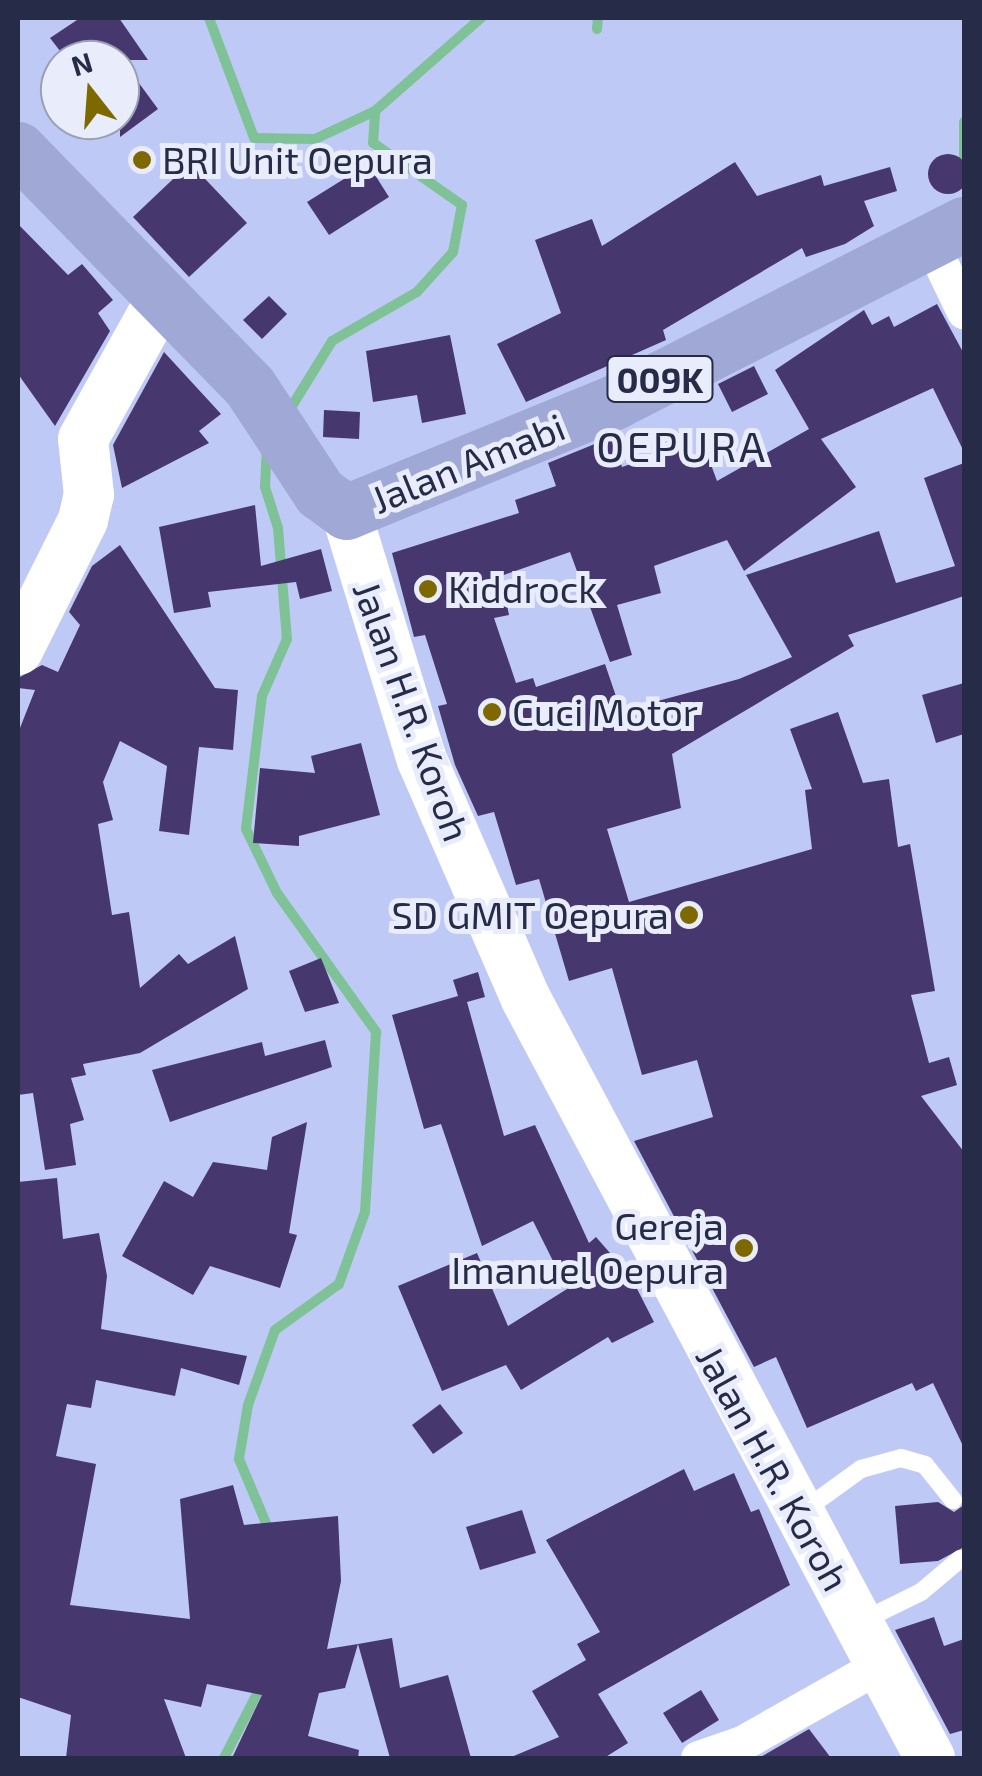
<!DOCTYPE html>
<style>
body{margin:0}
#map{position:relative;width:982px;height:1776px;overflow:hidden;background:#bfc9f5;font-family:"Exo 2",sans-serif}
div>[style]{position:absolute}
.stream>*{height:10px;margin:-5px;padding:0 5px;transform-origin:5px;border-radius:5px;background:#7fc297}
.building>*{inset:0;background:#47376f}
.round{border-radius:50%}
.lane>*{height:18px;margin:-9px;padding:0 9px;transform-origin:9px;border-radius:9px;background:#fff}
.street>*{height:35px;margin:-17.5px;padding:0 17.5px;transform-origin:17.5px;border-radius:17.5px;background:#fff}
.secondary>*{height:50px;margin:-25px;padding:0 25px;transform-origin:25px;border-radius:25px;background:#fff}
.primary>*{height:55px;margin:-27.5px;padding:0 27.5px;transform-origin:27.5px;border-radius:27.5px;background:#a0a8d6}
.dots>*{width:28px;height:28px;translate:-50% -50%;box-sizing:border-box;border:5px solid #e8ecfb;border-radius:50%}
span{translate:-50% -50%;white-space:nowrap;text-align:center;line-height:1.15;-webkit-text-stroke:10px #e8ecfb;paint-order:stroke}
.shield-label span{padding:2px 8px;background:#e8ecfb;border:2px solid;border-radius:8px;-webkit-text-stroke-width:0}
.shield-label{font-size:35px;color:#262b48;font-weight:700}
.poi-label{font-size:38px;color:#262b48}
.left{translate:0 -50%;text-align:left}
.right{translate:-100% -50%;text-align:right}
.street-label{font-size:38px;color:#262b48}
.quarter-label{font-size:42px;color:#262b48;letter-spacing:2.5px}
.frame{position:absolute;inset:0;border:20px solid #262b48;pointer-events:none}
.north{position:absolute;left:40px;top:40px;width:100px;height:100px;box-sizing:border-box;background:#e8ecfb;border:2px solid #9a9fb3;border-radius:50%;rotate:343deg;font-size:28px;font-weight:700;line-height:40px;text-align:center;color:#262b48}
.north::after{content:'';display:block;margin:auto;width:35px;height:45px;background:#7e6901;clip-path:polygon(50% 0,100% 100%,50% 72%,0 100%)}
</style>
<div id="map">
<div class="stream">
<div style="left:209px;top:18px;width:128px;rotate:69.4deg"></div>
<div style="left:254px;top:138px;width:61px;rotate:0.9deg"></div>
<div style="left:315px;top:139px;width:66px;rotate:-25deg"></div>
<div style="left:597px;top:29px;width:11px;rotate:-85deg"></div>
<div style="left:964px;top:122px;width:36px;rotate:90deg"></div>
<div style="left:287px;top:414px;width:86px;rotate:-58.3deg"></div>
<div style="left:332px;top:341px;width:98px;rotate:-30deg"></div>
<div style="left:417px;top:292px;width:54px;rotate:-48deg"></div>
<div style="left:453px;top:252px;width:48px;rotate:-79.2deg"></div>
<div style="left:462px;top:205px;width:108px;rotate:-145.1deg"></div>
<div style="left:373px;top:143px;width:32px;rotate:-86deg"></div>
<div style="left:375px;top:111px;width:141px;rotate:-41.3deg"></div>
<div style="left:267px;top:446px;width:41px;rotate:92.8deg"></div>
<div style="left:265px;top:487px;width:43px;rotate:72.4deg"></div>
<div style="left:278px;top:528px;width:111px;rotate:85.4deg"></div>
<div style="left:287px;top:639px;width:62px;rotate:113.7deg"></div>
<div style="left:262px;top:696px;width:134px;rotate:96.9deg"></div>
<div style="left:246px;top:829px;width:71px;rotate:64.2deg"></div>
<div style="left:277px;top:893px;width:171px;rotate:54.5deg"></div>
<div style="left:376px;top:1032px;width:180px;rotate:93.5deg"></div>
<div style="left:365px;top:1212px;width:77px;rotate:109.9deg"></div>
<div style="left:339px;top:1284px;width:79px;rotate:144.3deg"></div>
<div style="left:275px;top:1330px;width:80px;rotate:109.8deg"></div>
<div style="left:248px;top:1405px;width:55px;rotate:99.5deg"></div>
<div style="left:239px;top:1459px;width:82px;rotate:67.2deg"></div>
<div style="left:224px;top:1758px;width:81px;rotate:-62.8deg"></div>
</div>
<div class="building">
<div style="clip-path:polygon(80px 18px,119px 18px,148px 60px,122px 60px,158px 109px,120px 137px,120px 60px,67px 60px,50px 38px)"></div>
<div class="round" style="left:928px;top:154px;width:40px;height:40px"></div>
<div style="clip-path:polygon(735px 162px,757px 196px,821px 175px,824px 186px,890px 167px,897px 191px,864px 201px,874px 226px,845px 244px,806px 257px,802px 248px,663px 330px,666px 340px,526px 402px,497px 344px,561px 313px,535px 240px,592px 219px,602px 246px)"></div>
<div style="clip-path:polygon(190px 163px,247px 223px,189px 277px,133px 217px)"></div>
<div style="clip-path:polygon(368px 164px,389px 197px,329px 235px,307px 202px)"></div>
<div style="clip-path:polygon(18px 224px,68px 275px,82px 264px,113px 300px,98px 313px,110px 331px,55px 426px,18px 374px)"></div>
<div style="clip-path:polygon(269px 296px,287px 314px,262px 339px,243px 320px)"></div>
<div style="clip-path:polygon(937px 304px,964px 354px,964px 452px,933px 388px,821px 439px,856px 487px,744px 571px,727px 540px,654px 566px,661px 593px,617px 605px,632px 655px,610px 662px,570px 552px,501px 576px,509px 615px,494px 618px,516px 683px,533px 678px,536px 687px,605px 664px,621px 711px,739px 679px,792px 657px,746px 575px,879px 531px,896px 583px,955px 566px,924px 478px,964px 463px,964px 596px,848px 635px,854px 646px,672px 754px,681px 808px,607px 829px,629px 902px,812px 849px,805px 790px,812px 789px,790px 729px,838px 712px,863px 783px,889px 779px,898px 847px,910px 844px,935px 991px,911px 995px,929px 1063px,949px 1057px,957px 1085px,921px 1096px,964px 1152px,964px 1448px,933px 1383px,916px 1391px,912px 1383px,807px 1428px,776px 1357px,754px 1367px,634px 1141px,713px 1117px,697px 1060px,642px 1075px,612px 968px,569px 981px,539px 879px,516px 885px,494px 812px,478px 816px,455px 765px,438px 706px,447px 704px,425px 635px,414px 637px,392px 553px,519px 513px,515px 500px,556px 486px,548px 463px,612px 437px,622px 467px,682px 446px,686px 458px,706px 451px,717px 481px,809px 429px,775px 370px,864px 310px,872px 325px,889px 316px,894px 327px)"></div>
<div style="clip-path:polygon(450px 335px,466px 414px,422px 423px,417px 395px,373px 402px,366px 351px)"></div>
<div style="clip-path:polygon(164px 352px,221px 414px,199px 431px,209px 443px,122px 488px,113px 445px)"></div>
<div style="clip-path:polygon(754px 366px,768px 394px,732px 412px,718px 384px)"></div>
<div style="clip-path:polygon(324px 410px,360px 412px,359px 439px,323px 437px)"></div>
<div style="clip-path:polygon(255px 505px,261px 566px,321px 549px,332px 591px,300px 599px,296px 582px,208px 592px,211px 607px,174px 613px,159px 527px)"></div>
<div style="clip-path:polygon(120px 545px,215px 688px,238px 690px,233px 750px,199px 747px,189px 835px,159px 831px,167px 766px,120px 741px,103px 782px,113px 820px,98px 824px,112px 915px,129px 912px,140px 988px,179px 954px,188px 964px,235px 936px,248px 989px,140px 1053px,83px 1064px,86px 1075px,71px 1078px,84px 1120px,70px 1124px,76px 1165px,45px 1170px,33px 1093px,18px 1095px,18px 733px,35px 690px,18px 688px,18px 678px,42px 665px,58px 672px,80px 625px,69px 612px,92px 566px)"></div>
<div style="clip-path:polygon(964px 683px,964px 734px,936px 743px,922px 695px)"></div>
<div style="clip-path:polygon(361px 743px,380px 815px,299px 836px,299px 846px,253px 843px,260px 768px,315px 773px,311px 756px)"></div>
<div style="clip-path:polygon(321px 958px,339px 1003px,305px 1012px,289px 971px)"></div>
<div style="clip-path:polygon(478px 972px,485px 997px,467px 1002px,504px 1136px,535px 1125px,589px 1243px,596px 1237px,631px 1277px,654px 1322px,612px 1343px,608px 1337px,521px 1390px,506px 1365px,442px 1391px,398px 1286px,477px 1253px,508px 1326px,567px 1289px,533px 1221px,482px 1246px,441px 1124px,424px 1129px,392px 1015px,458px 996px,453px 980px)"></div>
<div style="clip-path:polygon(325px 1040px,332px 1067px,170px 1122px,152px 1070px,262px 1042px,265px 1056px)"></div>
<div style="clip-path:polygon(307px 1122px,289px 1233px,297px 1235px,280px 1288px,210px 1266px,193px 1295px,122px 1256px,164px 1181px,193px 1197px,213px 1162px,267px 1170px,272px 1137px)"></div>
<div style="clip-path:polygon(57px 1178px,63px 1239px,99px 1233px,107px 1276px,101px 1329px,247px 1356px,239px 1385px,181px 1368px,175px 1396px,96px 1380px,91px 1408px,67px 1404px,56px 1456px,96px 1464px,70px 1605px,190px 1619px,180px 1499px,233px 1485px,244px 1525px,338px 1516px,341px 1581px,327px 1649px,358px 1644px,345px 1688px,319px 1693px,308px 1736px,359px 1750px,358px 1758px,232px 1758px,262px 1695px,207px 1684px,201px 1707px,164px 1699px,186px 1758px,66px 1758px,71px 1715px,18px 1697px,18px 1182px)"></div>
<div style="clip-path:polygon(440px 1404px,463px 1433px,433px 1454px,412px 1425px)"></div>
<div style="clip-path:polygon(684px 1469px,694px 1491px,734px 1473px,751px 1512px,759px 1509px,790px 1585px,598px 1694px,628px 1743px,604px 1758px,509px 1758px,559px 1737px,532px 1691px,586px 1660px,577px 1644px,600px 1632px,546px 1540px)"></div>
<div style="clip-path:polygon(938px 1502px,954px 1512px,964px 1505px,964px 1547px,938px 1561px,900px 1564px,895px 1506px)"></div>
<div style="clip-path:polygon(522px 1510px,536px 1553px,480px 1570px,466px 1527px)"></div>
<div style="clip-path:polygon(934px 1617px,944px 1646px,964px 1639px,964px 1730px,950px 1734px,895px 1630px)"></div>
<div style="clip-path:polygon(392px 1638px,400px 1688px,448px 1675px,471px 1758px,390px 1758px,358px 1644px)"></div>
<div style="clip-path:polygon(701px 1690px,719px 1720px,682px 1743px,663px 1713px)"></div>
<div style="clip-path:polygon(809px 1729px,831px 1758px,758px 1758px,759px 1758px)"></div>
</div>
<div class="lane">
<div style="left:803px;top:1511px;width:72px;rotate:-35.9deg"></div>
<div style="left:861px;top:1469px;width:41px;rotate:-15.4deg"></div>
<div style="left:901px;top:1458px;width:25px;rotate:16deg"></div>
<div style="left:925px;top:1465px;width:45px;rotate:51.3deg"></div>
<div style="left:860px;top:1622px;width:68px;rotate:-26.2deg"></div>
<div style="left:921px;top:1592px;width:51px;rotate:-40.2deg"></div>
</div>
<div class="street">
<div style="left:931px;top:243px;width:76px;rotate:64.4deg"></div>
<div style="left:698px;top:1758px;width:46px;rotate:-18.8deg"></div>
<div style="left:742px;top:1743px;width:159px;rotate:-29.5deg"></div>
</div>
<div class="secondary">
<div style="left:346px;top:512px;width:259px;rotate:73deg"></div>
<div style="left:422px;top:760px;width:261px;rotate:66.5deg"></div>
<div style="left:526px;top:999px;width:860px;rotate:61.97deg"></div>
<div style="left:18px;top:650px;width:145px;rotate:-63.4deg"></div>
<div style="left:83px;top:520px;width:26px;rotate:-77deg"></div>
<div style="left:89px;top:495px;width:56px;rotate:-96.1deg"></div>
<div style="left:83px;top:439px;width:162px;rotate:-60.9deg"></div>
</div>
<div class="primary">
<div style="left:18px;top:149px;width:332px;rotate:45.7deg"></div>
<div style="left:250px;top:387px;width:127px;rotate:56.6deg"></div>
<div style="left:320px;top:493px;width:32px;rotate:36deg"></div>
<div style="left:346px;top:512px;width:292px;rotate:-22.3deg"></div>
<div style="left:616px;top:401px;width:390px;rotate:-27deg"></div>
</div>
<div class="dots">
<div style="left:142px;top:160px;background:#7e6901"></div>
<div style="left:428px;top:589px;background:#7e6901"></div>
<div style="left:492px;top:712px;background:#7e6901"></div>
<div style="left:689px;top:915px;background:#7e6901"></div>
<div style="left:744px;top:1248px;background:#7e6901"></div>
</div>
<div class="shield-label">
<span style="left:660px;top:379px">009K</span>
</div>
<div class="poi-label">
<span class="left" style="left:162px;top:160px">BRI Unit Oepura</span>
<span class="left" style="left:448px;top:589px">Kiddrock</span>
<span class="left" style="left:512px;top:712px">Cuci Motor</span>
<span class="right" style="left:669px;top:915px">SD GMIT Oepura</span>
<span class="right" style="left:724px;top:1248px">Gereja<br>Imanuel Oepura</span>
</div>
<div class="street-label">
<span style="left:468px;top:463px;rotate:-22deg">Jalan Amabi</span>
<span style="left:412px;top:711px;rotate:70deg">Jalan H.R. Koroh</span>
<span style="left:773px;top:1468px;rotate:61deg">Jalan H.R. Koroh</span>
</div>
<div class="quarter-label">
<span style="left:682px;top:445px">OEPURA</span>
</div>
<div class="frame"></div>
<div class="north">N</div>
</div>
